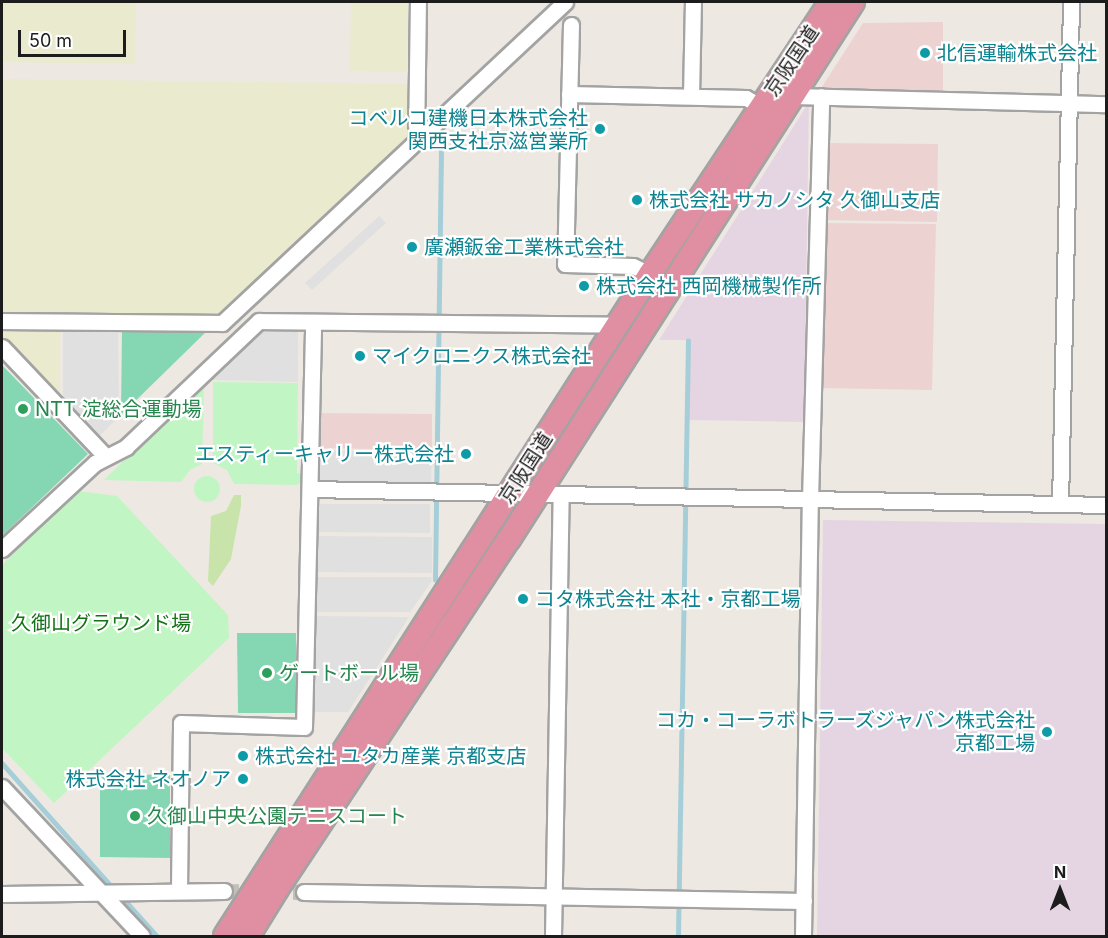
<!DOCTYPE html>
<meta charset="utf-8">
<style>
body{margin:0}
#map{position:relative;width:1108px;height:938px;overflow:hidden;background:#ede9e2;font-family:Inter,"Noto Sans JP",sans-serif}
div>[style]{position:absolute}
.commercial>*{inset:0;background:#edd2d2}
.industrial>*{inset:0;background:#e5d5e3}
.farmland>*{inset:0;background:#eaeace}
.grass>*{inset:0;background:#c9e4ab}
.park>*{inset:0;background:#c1f5c3}
.round{border-radius:50%}
.pitch>*{inset:0;background:#85d7b3}
.parking>*{inset:0;background:#e0e0e0}
.stream>*{height:4.5px;margin:-2.25px;padding:0 2.25px;transform-origin:2.25px;border-radius:2.25px;background:#a5ced8}
.minor-tunnel>*{height:15px;margin-top:-7.5px;transform-origin:0;background:repeating-linear-gradient(90deg,#c3c0ba 0 15px,transparent 0 23px)}
.roads{filter:drop-shadow(2px 0 #a3a3a3) drop-shadow(-2px 0 #a3a3a3) drop-shadow(0 2px #a3a3a3) drop-shadow(0 -2px #a3a3a3)}
.minor>*{height:15px;margin:-7.5px;padding:0 7.5px;transform-origin:7.5px;border-radius:7.5px;background:#fff}
.highway>*{height:22px;margin:-11px;padding:0 11px;transform-origin:11px;border-radius:11px;background:#df8fa1}
.dots>*{width:16px;height:16px;translate:-50% -50%;box-sizing:border-box;border:3px solid #fff;border-radius:50%}
span{translate:-50% -50%;white-space:nowrap;text-align:center;line-height:1.15;-webkit-text-stroke:4.5px #fff;paint-order:stroke}
.culture-label{font-size:20px;color:#0d838f}
.left{translate:0 -50%;text-align:left}
.right{translate:-100% -50%;text-align:right}
.street-label{font-size:20px;color:#1c1c1c}
.leisure-label{font-size:20px;color:#27864d}
.park-label{font-size:20px;color:#137116}
.frame{position:absolute;inset:0;border:3px solid #1c1c1c;pointer-events:none}
.north{position:absolute;left:1030px;top:860px;width:60px;height:60px;-webkit-text-stroke:4px #fff;paint-order:stroke;rotate:0deg;font-size:16px;font-weight:700;line-height:24px;text-align:center;color:#1c1c1c}
.north::after{content:'';display:block;margin:auto;width:21px;height:27px;background:#1c1c1c;clip-path:polygon(50% 0,100% 100%,50% 72%,0 100%)}
.scale{position:absolute;left:18px;top:30px;width:108px;height:27px;box-sizing:border-box;border:3px solid #1c1c1c;border-top:0;padding-left:8px;font-size:18px;line-height:21px;white-space:nowrap;color:#1c1c1c;-webkit-text-stroke:4px #fff;paint-order:stroke}
</style>
<div id="map">
<div class="commercial">
<div style="clip-path:polygon(943px 22px,943px 95px,818px 93px,863px 23px)"></div>
<div style="clip-path:polygon(825px 143px,938px 144px,937px 222px,823px 220px)"></div>
<div style="clip-path:polygon(823px 223px,936px 224px,932px 390px,820px 388px)"></div>
<div style="clip-path:polygon(319px 413px,432px 414px,432px 450px,318px 448px)"></div>
</div>
<div class="industrial">
<div style="clip-path:polygon(809px 102px,804px 422px,688px 420px,689px 340px,659px 340px)"></div>
<div style="clip-path:polygon(823px 520px,1106px 524px,1106px 936px,817px 936px)"></div>
</div>
<div class="farmland">
<div style="clip-path:polygon(2px 2px,136px 2px,135px 64px,2px 62px)"></div>
<div style="clip-path:polygon(351px 2px,408px 2px,407px 72px,350px 71px)"></div>
<div style="clip-path:polygon(2px 79px,411px 84px,408px 138px,220px 314px,2px 313px)"></div>
<div style="clip-path:polygon(2px 326px,60px 327px,60px 398px,2px 336px)"></div>
</div>
<div class="grass">
<div style="clip-path:polygon(234px 495px,241px 495px,241px 506px,231px 559px,213px 586px,208px 581px,211px 516px,226px 511px)"></div>
</div>
<div class="park">
<div style="clip-path:polygon(213px 382px,298px 383px,297px 473px,303px 474px,303px 480px,297px 485px,234px 484px,227px 470px,213px 463px)"></div>
<div style="clip-path:polygon(204px 383px,202px 464px,190px 470px,181px 482px,104px 480px)"></div>
<div class="round" style="left:194px;top:476px;width:26px;height:26px"></div>
<div style="clip-path:polygon(77px 491px,117px 496px,228px 615px,229px 638px,54px 803px,2px 748px,2px 565px)"></div>
</div>
<div class="pitch">
<div style="clip-path:polygon(122px 327px,210px 328px,121px 415px)"></div>
<div style="clip-path:polygon(2px 365px,88px 454px,2px 536px)"></div>
<div style="clip-path:polygon(237px 633px,296px 633px,296px 713px,238px 713px)"></div>
<div style="clip-path:polygon(100px 774px,170px 775px,170px 858px,100px 857px)"></div>
</div>
<div class="parking">
<div style="clip-path:polygon(379px 216px,386px 223px,312px 290px,305px 283px)"></div>
<div style="clip-path:polygon(63px 328px,118px 328px,119px 417px,98px 437px,63px 399px)"></div>
<div style="clip-path:polygon(267px 330px,298px 331px,298px 382px,212px 380px,212px 375px,251px 338px)"></div>
<div style="clip-path:polygon(318px 450px,432px 451px,431px 483px,318px 482px)"></div>
<div style="clip-path:polygon(318px 504px,430px 504px,430px 533px,318px 532px)"></div>
<div style="clip-path:polygon(317px 536px,432px 537px,432px 573px,317px 572px)"></div>
<div style="clip-path:polygon(317px 577px,431px 577px,432px 581px,410px 612px,316px 612px)"></div>
<div style="clip-path:polygon(316px 616px,409px 617px,348px 712px,314px 712px)"></div>
</div>
<div class="stream">
<div style="left:435px;top:580px;width:446px;rotate:-89.2deg"></div>
<div style="left:2px;top:763px;width:167px;rotate:48.4deg"></div>
<div style="left:121px;top:896px;width:54px;rotate:48deg"></div>
<div style="left:678px;top:936px;width:595px;rotate:-89.04deg"></div>
</div>
<div class="minor-tunnel">
<div style="left:224px;top:891px;width:80px;rotate:0.7deg"></div>
</div>
<div class="roads">
<div class="minor">
<div style="left:571px;top:25px;width:239px;rotate:91.4deg"></div>
<div style="left:565px;top:264px;width:68px;rotate:1.7deg"></div>
<div style="left:633px;top:266px;width:19px;rotate:25deg"></div>
<div style="left:569px;top:94px;width:177px;rotate:1.3deg"></div>
<div style="left:746px;top:98px;width:18px;rotate:29deg"></div>
<div style="left:691px;top:96px;width:94px;rotate:-88.8deg"></div>
<div style="left:794px;top:96px;width:312px;rotate:1.5deg"></div>
<div style="left:416px;top:142px;width:140px;rotate:-89.2deg"></div>
<div style="left:2px;top:321px;width:220px;rotate:0.5deg"></div>
<div style="left:222px;top:323px;width:470px;rotate:-43.1deg"></div>
<div style="left:2px;top:347px;width:151px;rotate:46.6deg"></div>
<div style="left:310px;top:489px;width:796px;rotate:1.15deg"></div>
<div style="left:1060px;top:504px;width:502px;rotate:-88.74deg"></div>
<div style="left:2px;top:549px;width:127px;rotate:-42.8deg"></div>
<div style="left:95px;top:463px;width:35px;rotate:-27deg"></div>
<div style="left:126px;top:447px;width:183px;rotate:-43.5deg"></div>
<div style="left:259px;top:321px;width:359px;rotate:0.6deg"></div>
<div style="left:2px;top:787px;width:204px;rotate:46.8deg"></div>
<div style="left:179px;top:890px;width:167px;rotate:-89.3deg"></div>
<div style="left:181px;top:723px;width:123px;rotate:1.9deg"></div>
<div style="left:304px;top:727px;width:403px;rotate:-88.7deg"></div>
<div style="left:304px;top:892px;width:500px;rotate:1.03deg"></div>
<div style="left:2px;top:894px;width:222px;rotate:-0.8deg"></div>
<div style="left:553px;top:936px;width:441px;rotate:-89deg"></div>
<div style="left:803px;top:936px;width:436px;rotate:-89.1deg"></div>
<div style="left:810px;top:500px;width:404px;rotate:-88.4deg"></div>
</div>
<div class="highway">
<div style="left:225px;top:936px;width:787px;rotate:-57.3deg"></div>
<div style="left:650px;top:274px;width:327px;rotate:-56.4deg"></div>
<div style="left:248px;top:936px;width:55px;rotate:-58.3deg"></div>
<div style="left:277px;top:889px;width:420px;rotate:-56.5deg"></div>
<div style="left:509px;top:539px;width:638px;rotate:-57.36deg"></div>
</div>
</div>
<div class="dots">
<div style="left:925px;top:53px;background:#0f9aa8"></div>
<div style="left:600px;top:129px;background:#0f9aa8"></div>
<div style="left:637px;top:200px;background:#0f9aa8"></div>
<div style="left:412px;top:247px;background:#0f9aa8"></div>
<div style="left:584px;top:286px;background:#0f9aa8"></div>
<div style="left:360px;top:356px;background:#0f9aa8"></div>
<div style="left:23px;top:409px;background:#2e9e5b"></div>
<div style="left:466px;top:454px;background:#0f9aa8"></div>
<div style="left:523px;top:599px;background:#0f9aa8"></div>
<div style="left:267px;top:673px;background:#2e9e5b"></div>
<div style="left:1047px;top:732px;background:#0f9aa8"></div>
<div style="left:243px;top:756px;background:#0f9aa8"></div>
<div style="left:243px;top:779px;background:#0f9aa8"></div>
<div style="left:135px;top:816px;background:#2e9e5b"></div>
</div>
<div class="culture-label">
<span class="left" style="left:937px;top:53px">北信運輸株式会社</span>
<span class="right" style="left:588px;top:130px">コベルコ建機日本株式会社<br>関西支社京滋営業所</span>
<span class="left" style="left:649px;top:200px">株式会社 サカノシタ 久御山支店</span>
<span class="left" style="left:424px;top:247px">廣瀬鈑金工業株式会社</span>
<span class="left" style="left:596px;top:286px">株式会社 西岡機械製作所</span>
<span class="left" style="left:372px;top:356px">マイクロニクス株式会社</span>
<span class="right" style="left:454px;top:454px">エスティーキャリー株式会社</span>
<span class="left" style="left:535px;top:599px">コタ株式会社 本社・京都工場</span>
<span class="right" style="left:1035px;top:732px">コカ・コーラボトラーズジャパン株式会社<br>京都工場</span>
<span class="left" style="left:255px;top:756px">株式会社 ユタカ産業 京都支店</span>
<span class="right" style="left:231px;top:779px">株式会社 ネオノア</span>
</div>
<div class="street-label">
<span style="left:792px;top:61px;rotate:-56deg">京阪国道</span>
<span style="left:526px;top:468px;rotate:-57deg">京阪国道</span>
</div>
<div class="leisure-label">
<span class="left" style="left:35px;top:409px">NTT 淀総合運動場</span>
<span class="left" style="left:279px;top:673px">ゲートボール場</span>
<span class="left" style="left:147px;top:816px">久御山中央公園テニスコート</span>
</div>
<div class="park-label">
<span style="left:101px;top:623px">久御山グラウンド場</span>
</div>
<div class="frame"></div>
<div class="north">N</div>
<div class="scale">50 m</div>
</div>
